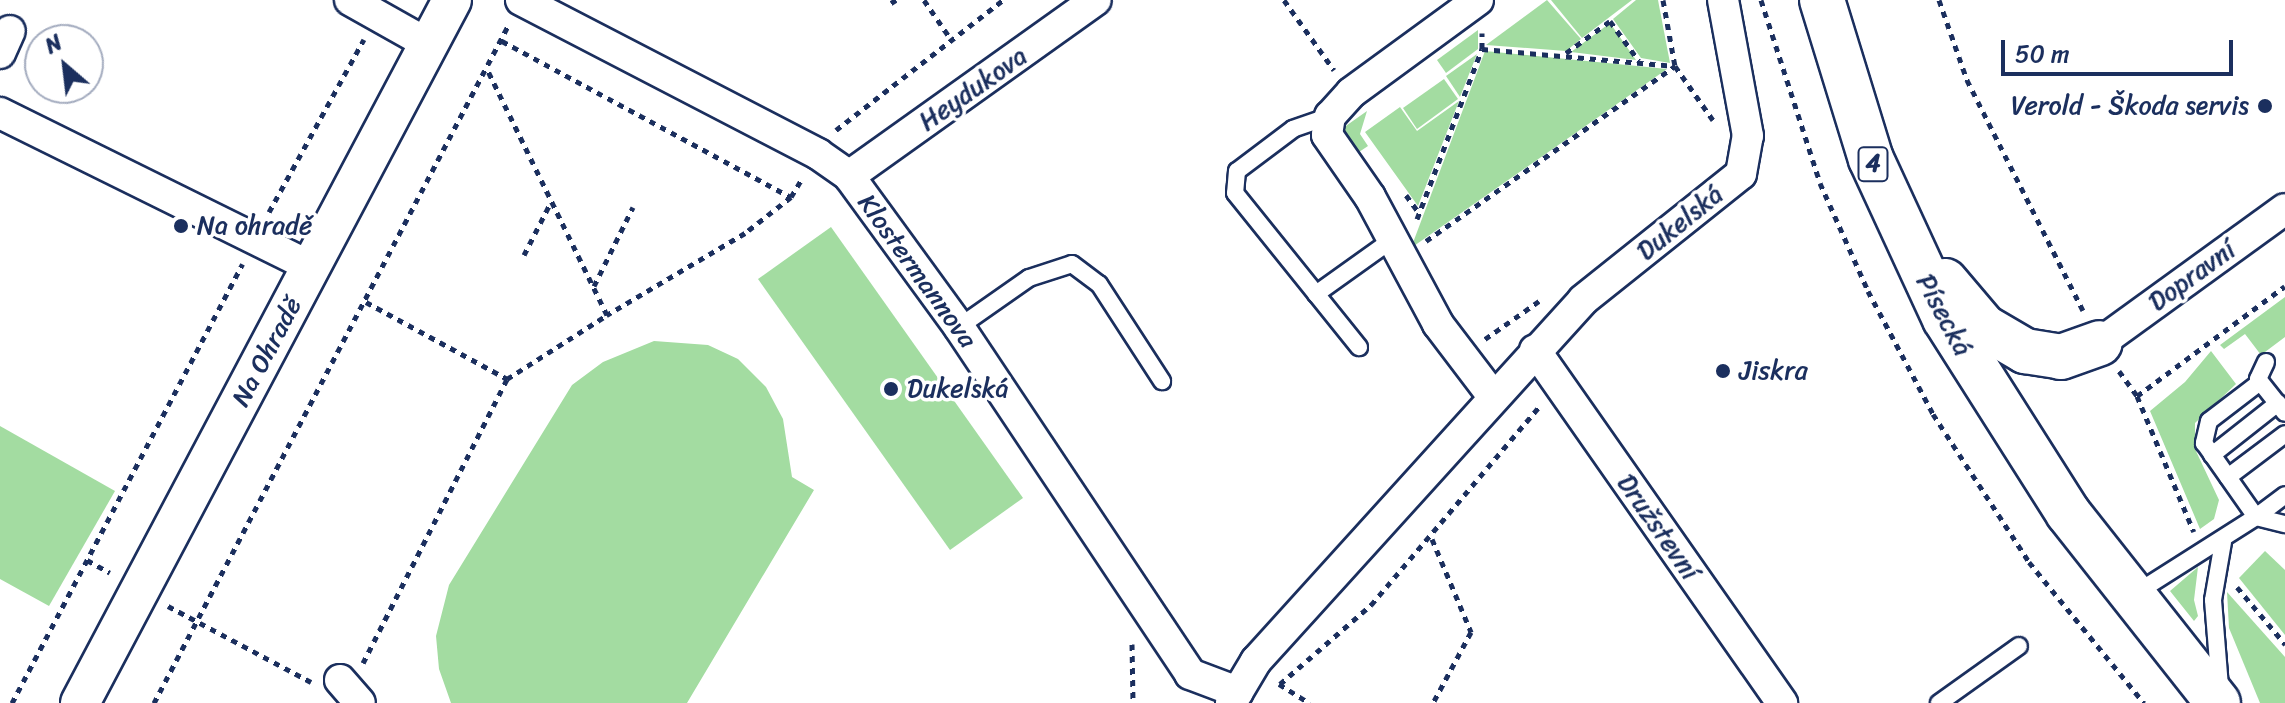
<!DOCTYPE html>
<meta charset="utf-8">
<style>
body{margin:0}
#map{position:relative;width:2285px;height:703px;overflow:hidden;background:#fff;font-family:Sriracha,sans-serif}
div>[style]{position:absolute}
.green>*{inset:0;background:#a3dca1}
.path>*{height:5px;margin-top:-2.5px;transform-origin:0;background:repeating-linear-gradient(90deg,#1b2f5e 0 6px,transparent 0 12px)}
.roads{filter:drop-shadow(2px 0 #1b2f5e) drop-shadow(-2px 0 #1b2f5e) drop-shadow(0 2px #1b2f5e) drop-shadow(0 -2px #1b2f5e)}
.service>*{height:16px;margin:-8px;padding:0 8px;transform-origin:8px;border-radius:8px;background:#fff}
.minor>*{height:30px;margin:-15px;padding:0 15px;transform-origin:15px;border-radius:15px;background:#fff}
.tertiary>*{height:38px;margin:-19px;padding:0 19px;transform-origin:19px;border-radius:19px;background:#fff}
.primary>*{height:44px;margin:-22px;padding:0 22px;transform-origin:22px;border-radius:22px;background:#fff}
.dots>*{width:22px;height:22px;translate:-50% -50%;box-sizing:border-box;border:4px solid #fff;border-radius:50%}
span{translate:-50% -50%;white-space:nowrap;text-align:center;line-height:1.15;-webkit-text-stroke:7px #fff;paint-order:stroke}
.shield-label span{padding:2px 6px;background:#fff;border:2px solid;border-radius:6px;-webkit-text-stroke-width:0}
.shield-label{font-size:24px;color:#1b2f5e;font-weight:700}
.street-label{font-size:26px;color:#1b2f5e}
.poi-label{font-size:26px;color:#1b2f5e}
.right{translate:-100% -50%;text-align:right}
.left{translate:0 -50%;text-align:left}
.north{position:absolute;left:24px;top:24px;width:80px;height:80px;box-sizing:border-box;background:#fff;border:2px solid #a4acbf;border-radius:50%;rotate:332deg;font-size:22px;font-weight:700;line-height:32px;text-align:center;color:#1b2f5e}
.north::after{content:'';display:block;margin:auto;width:28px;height:36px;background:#1b2f5e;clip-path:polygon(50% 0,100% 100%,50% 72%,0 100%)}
.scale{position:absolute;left:2001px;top:40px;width:232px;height:36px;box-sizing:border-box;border:4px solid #1b2f5e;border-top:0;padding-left:10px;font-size:24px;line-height:28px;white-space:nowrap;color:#1b2f5e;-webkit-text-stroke:6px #fff;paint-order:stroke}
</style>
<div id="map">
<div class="green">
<div style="clip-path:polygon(1547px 0,1581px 39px,1566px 51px,1486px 45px)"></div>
<div style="clip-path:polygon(1551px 0,1632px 0,1582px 38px)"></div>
<div style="clip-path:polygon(1636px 0,1658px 0,1670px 63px,1641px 58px,1613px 19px)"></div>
<div style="clip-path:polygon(1610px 23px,1636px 60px,1571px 52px)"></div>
<div style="clip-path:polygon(1478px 30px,1478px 49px,1446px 73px,1437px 60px)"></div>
<div style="clip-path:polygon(1485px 51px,1667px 69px,1411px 248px)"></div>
<div style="clip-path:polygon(1477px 54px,1460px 97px,1446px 76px)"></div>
<div style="clip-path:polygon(1444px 79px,1458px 99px,1417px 129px,1403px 108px)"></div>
<div style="clip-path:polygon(1459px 101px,1418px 206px,1365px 132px,1400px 107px,1417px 131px)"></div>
<div style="clip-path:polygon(1367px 111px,1360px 134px,1368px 146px,1350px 158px,1333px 135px)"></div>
<div style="clip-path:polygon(831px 227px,1023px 498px,950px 550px,758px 279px)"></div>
<div style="clip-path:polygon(2285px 297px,2285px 337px,2261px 355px,2245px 334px,2224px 349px,2220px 345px)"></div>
<div style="clip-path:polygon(654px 341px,708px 345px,738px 359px,766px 387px,783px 419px,792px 477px,814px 490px,687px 703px,451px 703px,439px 669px,436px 636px,449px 585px,572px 385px,603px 362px)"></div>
<div style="clip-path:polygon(2211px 351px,2236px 384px,2195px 423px,2195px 449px,2219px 500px,2214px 519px,2200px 529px,2150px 411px,2185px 382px)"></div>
<div style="clip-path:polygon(0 426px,115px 491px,49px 606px,0 579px)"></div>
<div style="clip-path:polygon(2265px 551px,2285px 570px,2285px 635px,2239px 578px)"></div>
<div style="clip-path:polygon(2198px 567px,2194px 600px,2198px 616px,2194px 621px,2170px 591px)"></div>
<div style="clip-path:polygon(2227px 592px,2285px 657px,2285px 703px,2260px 703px,2229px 628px)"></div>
</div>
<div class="path">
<div style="left:924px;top:0;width:46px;rotate:55.6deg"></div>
<div style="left:1284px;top:0;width:86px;rotate:54.5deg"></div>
<div style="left:1663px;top:0;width:67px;rotate:79.7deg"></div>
<div style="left:1675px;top:66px;width:66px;rotate:54.9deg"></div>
<div style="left:1761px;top:0;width:192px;rotate:72.1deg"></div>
<div style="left:1820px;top:183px;width:118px;rotate:66deg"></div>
<div style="left:1868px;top:291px;width:139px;rotate:62.1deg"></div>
<div style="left:1933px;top:414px;width:176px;rotate:57deg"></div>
<div style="left:2029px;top:562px;width:182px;rotate:50.8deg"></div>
<div style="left:1939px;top:0;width:85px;rotate:70.7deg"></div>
<div style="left:1967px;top:80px;width:258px;rotate:63.3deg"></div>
<div style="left:891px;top:3px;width:6px;rotate:-31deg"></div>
<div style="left:502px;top:41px;width:328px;rotate:28.4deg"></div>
<div style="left:791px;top:197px;width:58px;rotate:142deg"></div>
<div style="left:745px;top:233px;width:161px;rotate:149.3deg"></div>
<div style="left:1482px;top:49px;width:194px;rotate:5deg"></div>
<div style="left:1566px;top:53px;width:54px;rotate:-36deg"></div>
<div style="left:1610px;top:21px;width:49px;rotate:54.1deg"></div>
<div style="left:836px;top:130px;width:212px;rotate:-37.9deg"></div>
<div style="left:1406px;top:195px;width:22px;rotate:54deg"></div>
<div style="left:791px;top:197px;width:23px;rotate:-59deg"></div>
<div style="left:269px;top:212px;width:197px;rotate:-61.2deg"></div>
<div style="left:1417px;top:219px;width:182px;rotate:-69.1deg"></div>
<div style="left:1482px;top:49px;width:16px;rotate:-90deg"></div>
<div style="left:1426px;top:241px;width:304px;rotate:-35.1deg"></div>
<div style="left:524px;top:255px;width:59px;rotate:-63deg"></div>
<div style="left:594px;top:286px;width:88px;rotate:-63.7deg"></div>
<div style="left:366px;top:302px;width:161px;rotate:28.6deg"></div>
<div style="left:1485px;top:339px;width:66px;rotate:-35.1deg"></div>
<div style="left:2119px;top:371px;width:31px;rotate:54deg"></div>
<div style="left:2137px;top:396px;width:147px;rotate:67.3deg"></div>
<div style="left:2137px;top:396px;width:184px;rotate:-36.6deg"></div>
<div style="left:1432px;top:539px;width:101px;rotate:67.2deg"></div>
<div style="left:1471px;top:632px;width:81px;rotate:118.2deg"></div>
<div style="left:87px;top:560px;width:26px;rotate:29deg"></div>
<div style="left:2237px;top:587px;width:75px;rotate:49.9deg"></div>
<div style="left:168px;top:606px;width:162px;rotate:28deg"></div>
<div style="left:1132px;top:644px;width:59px;rotate:89deg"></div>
<div style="left:363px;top:663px;width:318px;rotate:-63.1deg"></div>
<div style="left:507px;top:379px;width:119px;rotate:-32.6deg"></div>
<div style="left:607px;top:315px;width:271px;rotate:-116deg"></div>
<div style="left:1279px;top:684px;width:36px;rotate:32deg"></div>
<div style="left:1280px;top:684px;width:121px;rotate:-41deg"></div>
<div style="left:1371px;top:605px;width:261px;rotate:-49.7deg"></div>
<div style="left:12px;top:703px;width:496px;rotate:-62.3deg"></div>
<div style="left:154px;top:703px;width:764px;rotate:-62.4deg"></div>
</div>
<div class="roads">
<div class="service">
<div style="left:1330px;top:116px;width:39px;rotate:161deg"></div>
<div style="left:1293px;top:129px;width:70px;rotate:143.1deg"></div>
<div style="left:1237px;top:171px;width:22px;rotate:95deg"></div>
<div style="left:1235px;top:193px;width:198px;rotate:51.2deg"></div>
<div style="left:1316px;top:294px;width:95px;rotate:-35.5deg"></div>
<div style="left:959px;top:327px;width:85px;rotate:-35deg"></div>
<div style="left:1029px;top:278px;width:45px;rotate:-18deg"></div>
<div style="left:1072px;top:264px;width:34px;rotate:37deg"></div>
<div style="left:1099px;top:284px;width:116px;rotate:57deg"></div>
<div style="left:2266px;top:362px;width:19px;rotate:115deg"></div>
<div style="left:2258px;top:379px;width:43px;rotate:51.5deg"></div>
<div style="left:2260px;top:382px;width:64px;rotate:142.6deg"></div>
<div style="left:2209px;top:421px;width:23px;rotate:103deg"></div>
<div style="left:2204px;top:443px;width:90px;rotate:54.9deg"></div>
<div style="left:2256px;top:517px;width:36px;rotate:-37deg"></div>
<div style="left:2212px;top:455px;width:84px;rotate:-38.2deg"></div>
<div style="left:2228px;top:477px;width:71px;rotate:-37deg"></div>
<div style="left:2133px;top:595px;width:146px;rotate:-32.4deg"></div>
<div style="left:2256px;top:517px;width:30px;rotate:14deg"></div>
<div style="left:2220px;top:687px;width:87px;rotate:-94.6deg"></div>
<div style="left:2213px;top:600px;width:59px;rotate:-80.2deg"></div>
<div style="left:1939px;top:703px;width:98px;rotate:-35.5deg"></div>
</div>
<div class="minor">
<div style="left:350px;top:0;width:90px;rotate:29.4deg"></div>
<div style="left:521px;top:0;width:335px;rotate:27.4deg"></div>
<div style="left:818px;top:154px;width:38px;rotate:35deg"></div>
<div style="left:849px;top:176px;width:187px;rotate:53.9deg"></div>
<div style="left:959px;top:327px;width:417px;rotate:56.3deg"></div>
<div style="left:1190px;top:674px;width:51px;rotate:20.6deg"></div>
<div style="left:1478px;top:0;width:157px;rotate:143.8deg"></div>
<div style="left:1351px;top:93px;width:31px;rotate:132deg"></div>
<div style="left:1330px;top:116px;width:19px;rotate:99deg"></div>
<div style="left:1327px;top:135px;width:75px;rotate:55.3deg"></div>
<div style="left:1370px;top:197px;width:144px;rotate:61.8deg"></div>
<div style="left:1438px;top:324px;width:89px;rotate:52.7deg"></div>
<div style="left:0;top:53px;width:24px;rotate:-66deg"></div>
<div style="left:0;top:113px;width:348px;rotate:26.3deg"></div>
<div style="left:849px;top:176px;width:303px;rotate:-35.5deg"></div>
<div style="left:2100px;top:343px;width:228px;rotate:-35.9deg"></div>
<div style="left:1535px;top:350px;width:431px;rotate:55deg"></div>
<div style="left:340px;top:680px;width:30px;rotate:49deg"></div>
<div style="left:1231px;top:703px;width:49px;rotate:-59.2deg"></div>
<div style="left:1256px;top:661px;width:487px;rotate:-47.8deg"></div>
<div style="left:1583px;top:300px;width:202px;rotate:-38.6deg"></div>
<div style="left:1741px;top:174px;width:39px;rotate:-80deg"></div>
<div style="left:1748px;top:136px;width:138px;rotate:-100.4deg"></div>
</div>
<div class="tertiary">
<div style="left:80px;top:703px;width:795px;rotate:-62.11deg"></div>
</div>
<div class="primary">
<div style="left:1822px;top:0;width:166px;rotate:72.9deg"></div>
<div style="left:1871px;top:159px;width:176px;rotate:65.2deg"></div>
<div style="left:1945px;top:319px;width:230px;rotate:57.6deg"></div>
<div style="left:2068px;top:513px;width:242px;rotate:51.7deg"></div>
<div style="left:1945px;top:281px;width:60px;rotate:49.7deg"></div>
<div style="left:1984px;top:327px;width:48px;rotate:30.3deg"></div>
<div style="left:2025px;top:351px;width:36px;rotate:9deg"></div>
<div style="left:2061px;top:357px;width:41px;rotate:-19.7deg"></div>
</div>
</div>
<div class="dots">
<div style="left:2265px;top:106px;background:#1b2f5e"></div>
<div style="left:181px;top:226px;background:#1b2f5e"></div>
<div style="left:1723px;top:371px;background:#1b2f5e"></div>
<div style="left:891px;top:389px;background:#1b2f5e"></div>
</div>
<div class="shield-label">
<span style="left:1873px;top:164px">4</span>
</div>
<div class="street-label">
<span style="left:973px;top:89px;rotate:-35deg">Heydukova</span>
<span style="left:1680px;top:223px;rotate:-39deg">Dukelská</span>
<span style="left:917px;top:271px;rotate:54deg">Klostermannova</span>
<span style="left:2192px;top:276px;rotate:-36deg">Dopravní</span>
<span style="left:1944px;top:315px;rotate:62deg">Písecká</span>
<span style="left:267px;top:352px;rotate:-62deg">Na Ohradě</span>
<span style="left:1658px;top:527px;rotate:55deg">Družstevní</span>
</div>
<div class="poi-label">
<span class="right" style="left:2249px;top:106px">Verold - Škoda servis</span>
<span class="left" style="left:197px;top:226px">Na ohradě</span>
<span class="left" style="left:1739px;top:371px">Jiskra</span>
<span class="left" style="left:907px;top:389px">Dukelská</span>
</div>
<div class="north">N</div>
<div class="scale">50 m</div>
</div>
